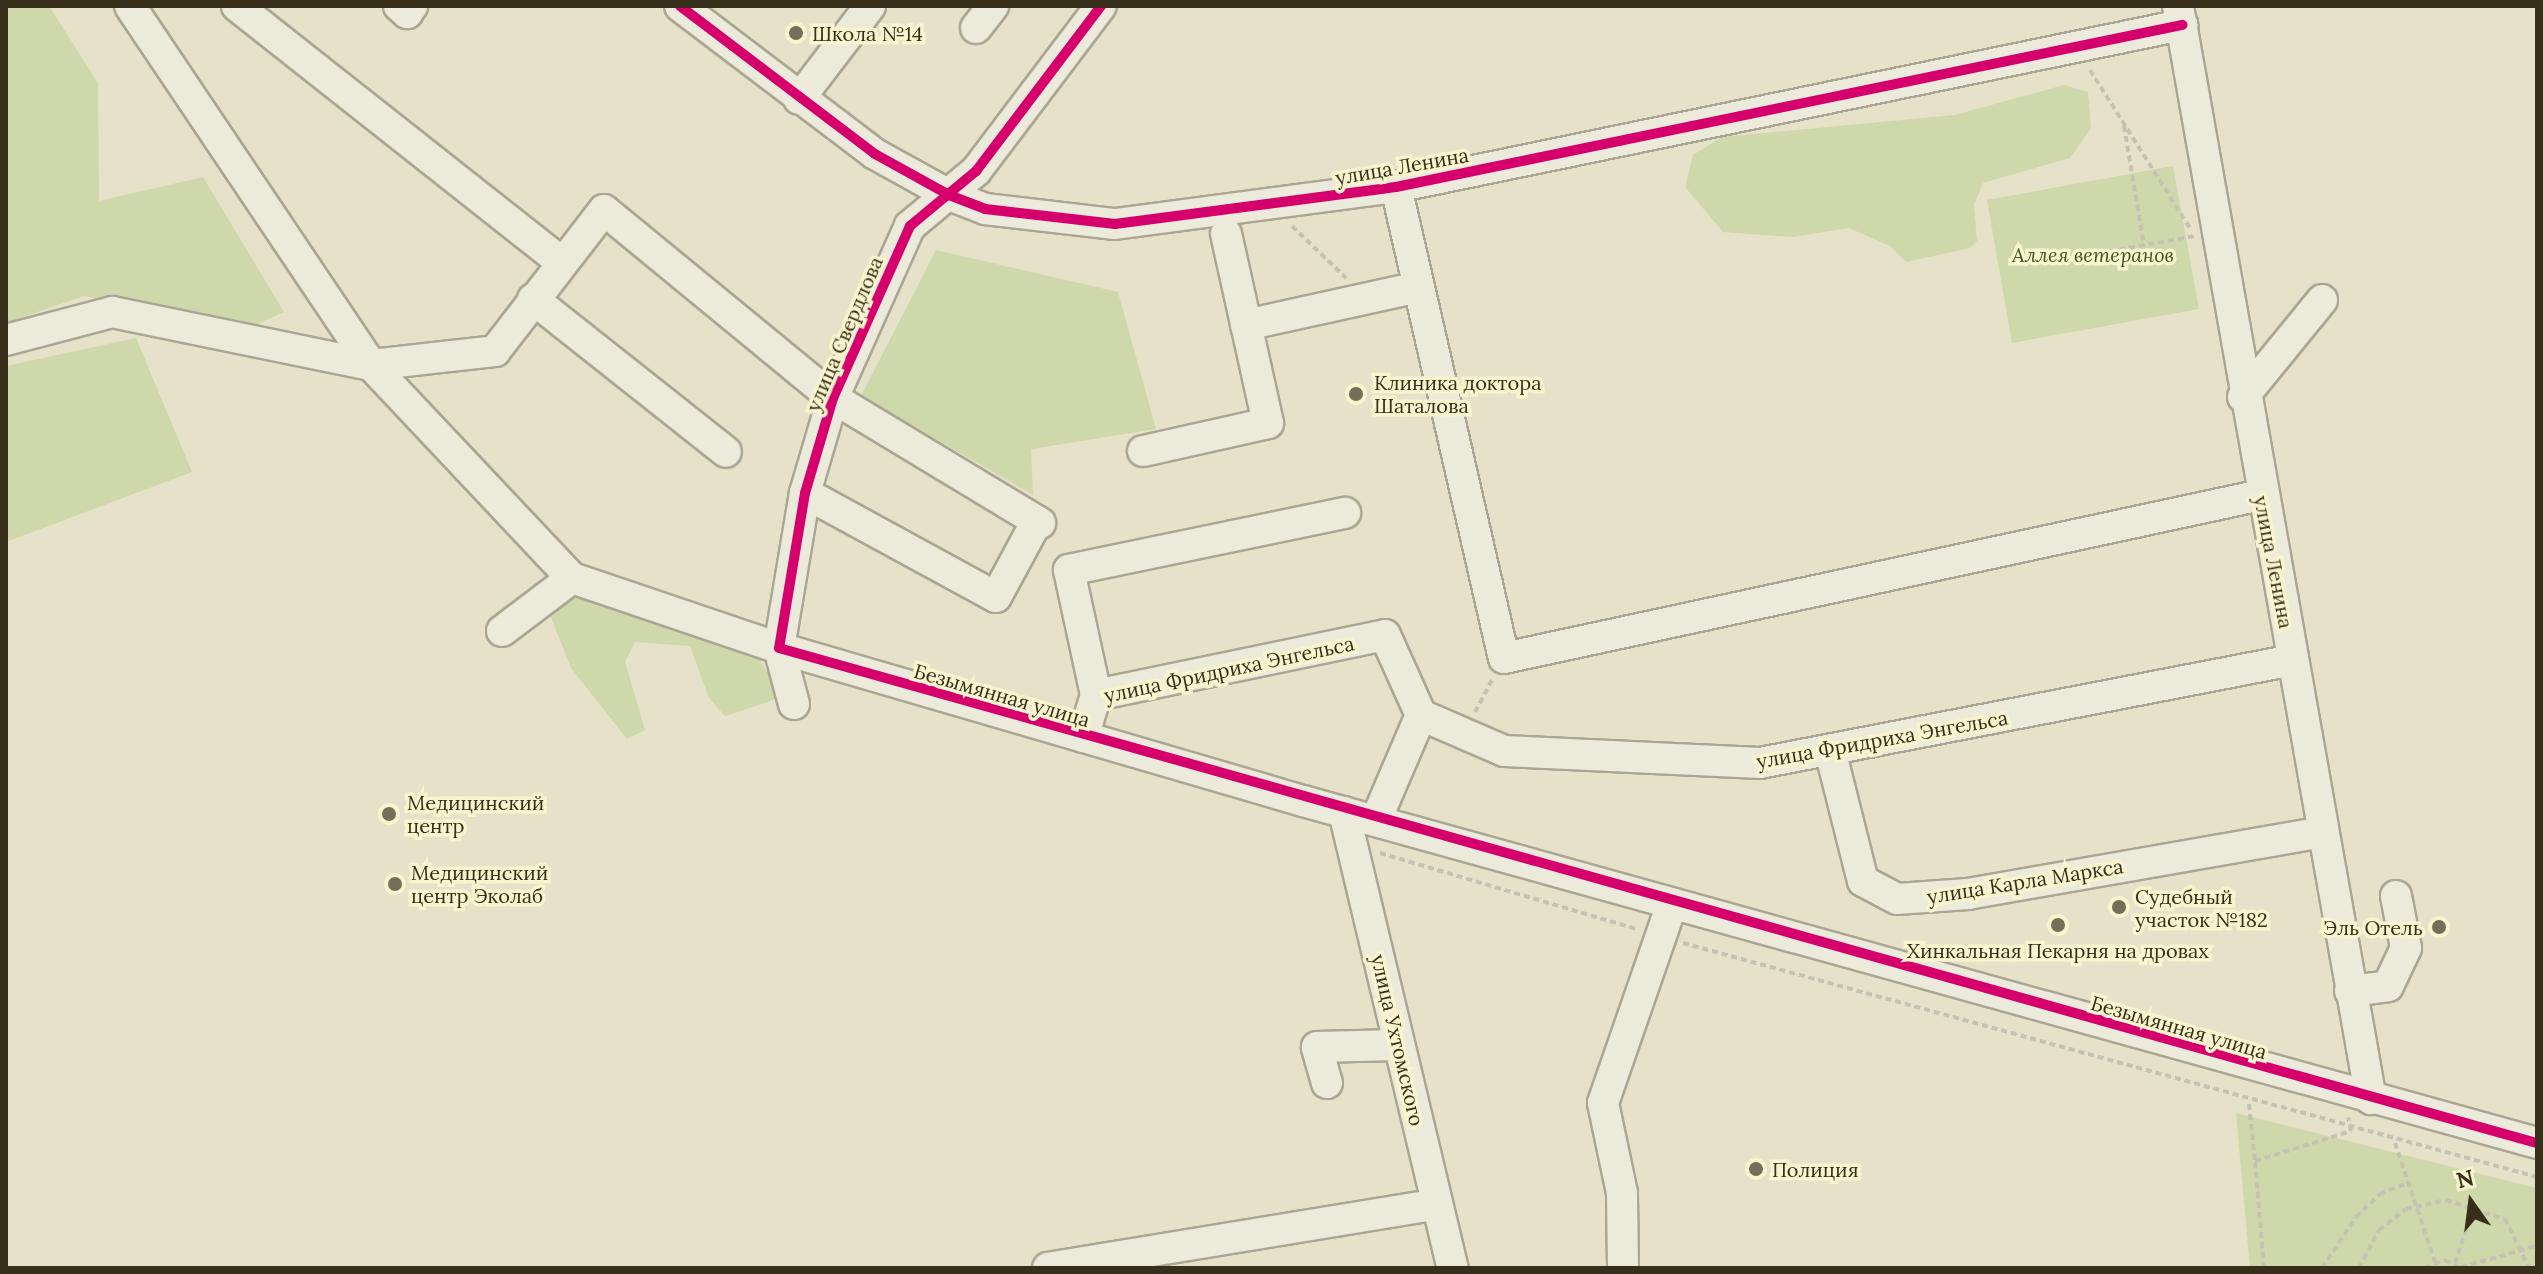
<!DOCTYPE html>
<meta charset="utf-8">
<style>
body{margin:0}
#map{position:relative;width:2543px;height:1274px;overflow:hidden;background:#e5e2c9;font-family:Lora,serif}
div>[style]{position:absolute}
.green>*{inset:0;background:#ced8aa}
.path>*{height:4px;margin-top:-2px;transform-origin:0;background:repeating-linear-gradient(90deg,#c5c2b2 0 6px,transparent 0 10px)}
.roads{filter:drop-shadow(2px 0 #aaa693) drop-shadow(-2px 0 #aaa693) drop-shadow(0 2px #aaa693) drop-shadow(0 -2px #aaa693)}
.minor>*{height:30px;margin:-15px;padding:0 15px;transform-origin:15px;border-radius:15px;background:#eceadb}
.cycleway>*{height:10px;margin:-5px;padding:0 5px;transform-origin:5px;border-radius:5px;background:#d6006c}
.dots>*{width:22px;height:22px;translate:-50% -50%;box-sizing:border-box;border:4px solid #f8f4cd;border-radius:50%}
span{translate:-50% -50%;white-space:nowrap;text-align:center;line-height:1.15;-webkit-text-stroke:7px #f8f4cd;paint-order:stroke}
.poi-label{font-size:20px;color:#382f1b}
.left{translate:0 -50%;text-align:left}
.right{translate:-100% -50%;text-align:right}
.street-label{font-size:20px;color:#382f1b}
.park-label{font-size:20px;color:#3e561f;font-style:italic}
.frame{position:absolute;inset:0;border:8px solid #382f1b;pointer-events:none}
.north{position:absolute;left:2431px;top:1162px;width:80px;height:80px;-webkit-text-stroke:6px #f8f4cd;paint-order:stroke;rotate:346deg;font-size:22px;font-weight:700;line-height:32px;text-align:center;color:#382f1b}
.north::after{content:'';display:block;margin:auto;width:28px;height:36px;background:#382f1b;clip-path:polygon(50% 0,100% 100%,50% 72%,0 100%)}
</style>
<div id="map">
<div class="green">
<div style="clip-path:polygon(6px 6px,49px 6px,98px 83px,99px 201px,203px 177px,284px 312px,244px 330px,84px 296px,6px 323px)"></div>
<div style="clip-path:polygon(2064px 85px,2088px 92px,2091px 128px,2070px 158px,1983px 183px,1974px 205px,1977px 241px,1970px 248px,1906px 262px,1890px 246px,1849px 228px,1792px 237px,1723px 232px,1685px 187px,1693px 155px,1722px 137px,1955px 115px)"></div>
<div style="clip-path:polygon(2173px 166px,2199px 309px,2012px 343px,1987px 200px)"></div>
<div style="clip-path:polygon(936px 250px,1118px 292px,1156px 429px,1031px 449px,1033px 495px,861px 396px)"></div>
<div style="clip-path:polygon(136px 338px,192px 472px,6px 542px,6px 366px)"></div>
<div style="clip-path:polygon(576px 589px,715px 645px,751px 647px,778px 688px,776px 699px,725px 716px,709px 698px,690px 646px,635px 642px,625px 662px,645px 730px,627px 739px,571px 668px,546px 605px)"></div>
<div style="clip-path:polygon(2236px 1113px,2537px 1188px,2537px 1268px,2250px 1268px)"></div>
</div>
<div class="path">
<div style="left:2090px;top:70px;width:187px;rotate:57.7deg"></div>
<div style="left:2124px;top:126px;width:121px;rotate:80.5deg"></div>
<div style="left:1292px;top:226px;width:75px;rotate:43.9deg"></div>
<div style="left:2050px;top:262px;width:146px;rotate:-10.2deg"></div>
<div style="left:1475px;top:712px;width:38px;rotate:-62deg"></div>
<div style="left:1380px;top:853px;width:267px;rotate:16.5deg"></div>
<div style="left:1683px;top:943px;width:885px;rotate:15.32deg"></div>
<div style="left:2249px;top:1104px;width:57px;rotate:84deg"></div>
<div style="left:2395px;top:1143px;width:126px;rotate:71.4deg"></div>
<div style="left:2455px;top:1263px;width:60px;rotate:-71.6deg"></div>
<div style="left:2461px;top:1267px;width:79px;rotate:-15.4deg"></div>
<div style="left:2264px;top:1268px;width:107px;rotate:-94.8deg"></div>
<div style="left:2255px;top:1161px;width:101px;rotate:-17.4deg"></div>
<div style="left:2351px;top:1131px;width:14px;rotate:-102deg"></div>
<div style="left:2322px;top:1268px;width:61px;rotate:-56.3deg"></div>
<div style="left:2356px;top:1217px;width:33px;rotate:-44deg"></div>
<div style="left:2380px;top:1194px;width:31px;rotate:-22deg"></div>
<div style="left:2359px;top:1268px;width:43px;rotate:-62.2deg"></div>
<div style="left:2379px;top:1230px;width:34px;rotate:-38deg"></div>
<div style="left:2406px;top:1209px;width:41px;rotate:-12.7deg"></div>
<div style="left:2446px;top:1200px;width:62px;rotate:17.9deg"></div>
<div style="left:2505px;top:1219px;width:55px;rotate:63.9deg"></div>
<div style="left:2425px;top:1268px;width:22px;rotate:-22deg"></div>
<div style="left:2445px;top:1260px;width:18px;rotate:27deg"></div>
</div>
<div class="roads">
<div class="minor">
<div style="left:130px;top:6px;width:432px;rotate:56.1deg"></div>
<div style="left:371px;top:365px;width:125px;rotate:-6.4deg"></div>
<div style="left:495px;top:351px;width:178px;rotate:-52.3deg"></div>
<div style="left:604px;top:210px;width:296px;rotate:39.4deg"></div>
<div style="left:833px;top:398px;width:242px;rotate:31.1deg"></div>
<div style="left:237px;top:6px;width:414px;rotate:38.3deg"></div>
<div style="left:399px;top:6px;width:11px;rotate:41deg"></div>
<div style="left:407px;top:13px;width:9px;rotate:-54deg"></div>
<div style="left:680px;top:6px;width:245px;rotate:37.2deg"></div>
<div style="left:875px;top:154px;width:85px;rotate:29deg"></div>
<div style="left:949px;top:195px;width:39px;rotate:21deg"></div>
<div style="left:985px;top:209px;width:131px;rotate:6.6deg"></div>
<div style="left:1115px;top:224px;width:283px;rotate:-7.5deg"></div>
<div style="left:1396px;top:187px;width:803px;rotate:-11.65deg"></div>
<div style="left:2178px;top:6px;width:1110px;rotate:79.99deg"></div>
<div style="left:976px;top:28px;width:28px;rotate:-52deg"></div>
<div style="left:799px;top:99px;width:117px;rotate:-52.6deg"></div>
<div style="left:1396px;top:187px;width:483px;rotate:77.1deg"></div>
<div style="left:1504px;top:658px;width:774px;rotate:-12.15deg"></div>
<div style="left:533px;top:299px;width:246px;rotate:38.4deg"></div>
<div style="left:1246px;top:325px;width:177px;rotate:-12.4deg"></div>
<div style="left:6px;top:340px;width:110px;rotate:-14.8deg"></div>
<div style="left:112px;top:312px;width:264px;rotate:11.6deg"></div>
<div style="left:371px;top:365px;width:293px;rotate:46.7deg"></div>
<div style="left:572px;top:578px;width:219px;rotate:18.7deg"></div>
<div style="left:779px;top:648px;width:546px;rotate:16.28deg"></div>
<div style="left:1303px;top:801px;width:1281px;rotate:15.49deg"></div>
<div style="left:2243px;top:397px;width:125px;rotate:-50.8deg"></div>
<div style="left:1143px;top:451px;width:128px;rotate:-12.6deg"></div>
<div style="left:1268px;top:423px;width:194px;rotate:-102.5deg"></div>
<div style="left:805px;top:493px;width:217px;rotate:28.6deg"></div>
<div style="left:996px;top:597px;width:86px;rotate:-61.7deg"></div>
<div style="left:502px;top:631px;width:88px;rotate:-37.1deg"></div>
<div style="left:1096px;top:695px;width:128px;rotate:-102.2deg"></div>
<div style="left:1069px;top:570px;width:282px;rotate:-11.7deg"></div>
<div style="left:794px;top:704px;width:58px;rotate:-105deg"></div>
<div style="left:779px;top:648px;width:157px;rotate:-80.5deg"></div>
<div style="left:805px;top:493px;width:99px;rotate:-73.6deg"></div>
<div style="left:833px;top:398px;width:188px;rotate:-65.9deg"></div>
<div style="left:910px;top:226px;width:86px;rotate:-39.8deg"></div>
<div style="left:976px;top:171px;width:207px;rotate:-52.9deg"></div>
<div style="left:1083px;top:737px;width:44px;rotate:-72.8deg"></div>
<div style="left:1096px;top:695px;width:295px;rotate:-11.7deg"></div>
<div style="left:1385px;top:635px;width:88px;rotate:65.8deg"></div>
<div style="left:1421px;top:715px;width:90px;rotate:23.4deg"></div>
<div style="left:1504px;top:751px;width:256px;rotate:2.7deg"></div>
<div style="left:1760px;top:763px;width:543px;rotate:-10.94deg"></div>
<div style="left:1830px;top:750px;width:135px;rotate:75.9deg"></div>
<div style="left:1863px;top:881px;width:38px;rotate:28deg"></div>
<div style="left:1897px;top:899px;width:71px;rotate:-4deg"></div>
<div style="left:1968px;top:894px;width:360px;rotate:-9.9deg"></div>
<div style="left:1344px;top:812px;width:469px;rotate:76.6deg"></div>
<div style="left:1376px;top:820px;width:114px;rotate:-66.8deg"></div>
<div style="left:2350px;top:991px;width:38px;rotate:-7deg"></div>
<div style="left:2388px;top:986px;width:42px;rotate:-64.7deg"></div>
<div style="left:2406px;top:948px;width:53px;rotate:-100.9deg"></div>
<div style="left:1327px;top:1083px;width:37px;rotate:-106deg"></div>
<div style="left:1317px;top:1047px;width:81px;rotate:-1.4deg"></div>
<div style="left:1048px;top:1268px;width:394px;rotate:-9.3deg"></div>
<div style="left:1623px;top:1268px;width:75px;rotate:-90.8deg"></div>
<div style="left:1622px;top:1193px;width:92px;rotate:-101.9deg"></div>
<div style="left:1603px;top:1103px;width:211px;rotate:-70.9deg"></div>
</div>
</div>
<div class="cycleway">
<div style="left:680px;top:6px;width:245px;rotate:37.2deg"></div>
<div style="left:875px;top:154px;width:85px;rotate:29deg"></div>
<div style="left:949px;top:195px;width:39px;rotate:21deg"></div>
<div style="left:985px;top:209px;width:131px;rotate:6.6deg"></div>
<div style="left:1115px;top:224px;width:283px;rotate:-7.5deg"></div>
<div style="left:1396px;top:187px;width:803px;rotate:-11.65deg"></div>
<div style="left:1101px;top:6px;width:207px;rotate:127.1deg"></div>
<div style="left:976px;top:171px;width:86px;rotate:140.2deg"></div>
<div style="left:910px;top:226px;width:188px;rotate:114.1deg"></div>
<div style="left:833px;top:398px;width:99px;rotate:106.4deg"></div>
<div style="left:805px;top:493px;width:157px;rotate:99.5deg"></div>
<div style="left:779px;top:648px;width:1826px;rotate:15.73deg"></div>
</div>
<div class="dots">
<div style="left:796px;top:33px;background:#756e58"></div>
<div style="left:1356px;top:394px;background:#756e58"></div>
<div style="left:389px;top:814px;background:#756e58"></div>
<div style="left:395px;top:884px;background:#756e58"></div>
<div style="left:2119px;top:907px;background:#756e58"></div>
<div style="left:2058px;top:925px;background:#756e58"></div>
<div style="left:2439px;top:927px;background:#756e58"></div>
<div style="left:1756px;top:1169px;background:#756e58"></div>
</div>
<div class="poi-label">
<span class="left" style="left:812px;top:33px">Школа №14</span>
<span class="left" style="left:1374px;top:394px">Клиника доктора<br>Шаталова</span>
<span class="left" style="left:407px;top:814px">Медицинский<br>центр</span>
<span class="left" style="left:411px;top:884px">Медицинский<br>центр Эколаб</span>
<span class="left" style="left:2135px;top:908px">Судебный<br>участок №182</span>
<span class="right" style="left:2423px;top:927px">Эль Отель</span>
<span style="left:2058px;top:950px">Хинкальная Пекарня на дровах</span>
<span class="left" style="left:1772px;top:1169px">Полиция</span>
</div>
<div class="street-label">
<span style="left:1402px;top:166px;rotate:-10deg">улица Ленина</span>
<span style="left:844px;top:334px;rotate:-67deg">улица Свердлова</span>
<span style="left:2274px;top:562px;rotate:79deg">улица Ленина</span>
<span style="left:1229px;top:669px;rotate:-12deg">улица Фридриха Энгельса</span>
<span style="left:1002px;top:695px;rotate:16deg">Безымянная улица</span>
<span style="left:1882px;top:739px;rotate:-10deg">улица Фридриха Энгельса</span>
<span style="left:2025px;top:881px;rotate:-9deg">улица Карла Маркса</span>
<span style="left:2179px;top:1027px;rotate:16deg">Безымянная улица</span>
<span style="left:1398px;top:1040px;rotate:77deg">улица Ухтомского</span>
</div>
<div class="park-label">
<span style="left:2093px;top:254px">Аллея ветеранов</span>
</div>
<div class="frame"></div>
<div class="north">N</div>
</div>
